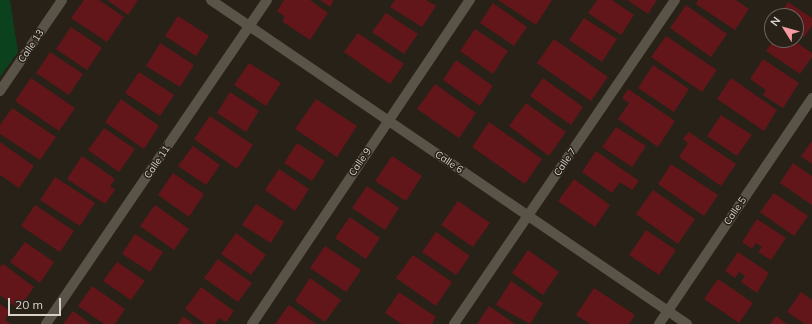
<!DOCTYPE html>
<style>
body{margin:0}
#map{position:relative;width:812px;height:324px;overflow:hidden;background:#272118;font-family:Mulish,sans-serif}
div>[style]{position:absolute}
.green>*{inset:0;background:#0c411d}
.building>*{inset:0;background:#63161a}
.street>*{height:10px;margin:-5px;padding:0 5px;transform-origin:5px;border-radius:5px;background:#595348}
span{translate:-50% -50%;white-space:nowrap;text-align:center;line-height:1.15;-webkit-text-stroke:3px #272118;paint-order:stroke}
.street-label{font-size:10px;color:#d4d1cb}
.north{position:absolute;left:764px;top:8px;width:40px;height:40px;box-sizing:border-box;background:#272118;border:1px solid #6c6760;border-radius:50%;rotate:307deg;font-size:11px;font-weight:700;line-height:16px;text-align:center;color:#d4d1cb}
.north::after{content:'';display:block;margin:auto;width:14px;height:18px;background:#f49aa2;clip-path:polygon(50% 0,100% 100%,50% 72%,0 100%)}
.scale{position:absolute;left:8px;top:298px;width:53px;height:18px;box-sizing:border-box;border:2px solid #d4d1cb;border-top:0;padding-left:5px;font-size:12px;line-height:14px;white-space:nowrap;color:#d4d1cb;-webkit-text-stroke:3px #272118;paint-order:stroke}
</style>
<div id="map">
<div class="green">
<div style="clip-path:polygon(0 0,10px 0,18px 52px,0 77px)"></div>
</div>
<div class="building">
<div style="clip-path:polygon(84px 0,99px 0,124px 17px,107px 42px,71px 18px)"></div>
<div style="clip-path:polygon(107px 0,138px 0,128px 15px)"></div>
<div style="clip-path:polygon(284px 0,310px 0,328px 13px,310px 40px,283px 22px,284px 16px,277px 11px)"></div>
<div style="clip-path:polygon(320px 0,334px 0,330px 7px)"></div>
<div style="clip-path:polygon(395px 0,426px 0,436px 6px,422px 27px,390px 7px)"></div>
<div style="clip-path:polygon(498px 0,552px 0,536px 25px)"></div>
<div style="clip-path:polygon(597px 0,612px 0,634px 15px,621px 35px,588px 13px)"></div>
<div style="clip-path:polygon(627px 0,657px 0,648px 14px)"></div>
<div style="clip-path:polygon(698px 0,736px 0,749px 9px,735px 30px,696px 4px)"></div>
<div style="clip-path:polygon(788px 2px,812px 18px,812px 26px,804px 37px,796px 32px,796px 16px,779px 16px)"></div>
<div style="clip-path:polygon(493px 3px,527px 27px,514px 46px,480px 23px)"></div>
<div style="clip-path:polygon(686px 5px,727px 34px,711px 57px,670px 28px)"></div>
<div style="clip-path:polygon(386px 13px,418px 34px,404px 54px,372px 32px)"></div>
<div style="clip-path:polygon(178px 16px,209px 36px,196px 56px,165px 36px)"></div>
<div style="clip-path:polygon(584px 18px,617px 39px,602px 62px,569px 40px)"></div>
<div style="clip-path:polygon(71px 27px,102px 48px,87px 70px,56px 49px)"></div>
<div style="clip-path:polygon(475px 29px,508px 51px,493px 74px,460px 51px)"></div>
<div style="clip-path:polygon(358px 33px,404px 64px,390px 84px,344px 52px)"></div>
<div style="clip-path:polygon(666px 36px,717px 70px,702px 92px,651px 57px)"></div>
<div style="clip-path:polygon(554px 39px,608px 77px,591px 101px,537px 63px)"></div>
<div style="clip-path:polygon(774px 40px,793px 40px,812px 53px,812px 57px,800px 74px,766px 51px)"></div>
<div style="clip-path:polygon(160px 43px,194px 65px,180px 87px,146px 66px)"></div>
<div style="clip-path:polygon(50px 52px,83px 74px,69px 95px,36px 73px)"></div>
<div style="clip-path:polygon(763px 59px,799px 83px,783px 108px,763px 95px,766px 90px,750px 79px)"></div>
<div style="clip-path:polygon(456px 60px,493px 86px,480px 106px,443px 80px)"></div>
<div style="clip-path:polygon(249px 63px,281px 83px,266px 106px,234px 85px)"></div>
<div style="clip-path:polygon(653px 65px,689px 89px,674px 112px,638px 88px)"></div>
<div style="clip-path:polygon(139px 72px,174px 95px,160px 116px,125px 93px)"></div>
<div style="clip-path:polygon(31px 78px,75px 108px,59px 131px,15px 101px)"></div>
<div style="clip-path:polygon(543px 78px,583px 107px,571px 125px,530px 96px)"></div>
<div style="clip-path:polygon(731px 78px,777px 110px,764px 131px,717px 99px)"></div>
<div style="clip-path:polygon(435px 84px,476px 113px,459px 138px,417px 109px)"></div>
<div style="clip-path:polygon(628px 89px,675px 121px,658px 147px,618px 119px,629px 103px,622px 98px)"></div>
<div style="clip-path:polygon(230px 92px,259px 111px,246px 132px,217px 113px)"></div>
<div style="clip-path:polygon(121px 99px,159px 126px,144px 149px,105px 122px)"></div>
<div style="clip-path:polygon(316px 99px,357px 126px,337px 157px,295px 129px)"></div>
<div style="clip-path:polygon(526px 103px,566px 132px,549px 156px,509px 126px)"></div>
<div style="clip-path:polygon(12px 108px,56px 137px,40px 160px,0 134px,0 125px)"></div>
<div style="clip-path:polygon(721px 115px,752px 135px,737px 156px,707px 136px)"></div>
<div style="clip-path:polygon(210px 116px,253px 145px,237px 169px,194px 139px)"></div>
<div style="clip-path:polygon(489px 122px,542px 159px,525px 184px,472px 147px)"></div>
<div style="clip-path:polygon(616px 127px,646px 146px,632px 167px,602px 147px)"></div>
<div style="clip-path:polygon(104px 128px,135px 149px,119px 172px,88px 150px)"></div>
<div style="clip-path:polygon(689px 132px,736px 164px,721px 186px,679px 157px,688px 143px,683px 139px)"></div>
<div style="clip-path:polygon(812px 141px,812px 164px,801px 156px)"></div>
<div style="clip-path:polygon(0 142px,34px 166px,19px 188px,0 175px)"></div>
<div style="clip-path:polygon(297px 143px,325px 161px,312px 181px,284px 163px)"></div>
<div style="clip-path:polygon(193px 146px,220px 165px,206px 185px,178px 166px)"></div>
<div style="clip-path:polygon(596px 151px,639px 181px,632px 190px,620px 182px,612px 193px,582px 172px)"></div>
<div style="clip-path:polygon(82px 156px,115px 179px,110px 186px,115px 190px,105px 204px,67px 179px)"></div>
<div style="clip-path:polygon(392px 156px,422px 176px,406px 201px,375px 181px)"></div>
<div style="clip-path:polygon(793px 163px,812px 176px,812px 205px,780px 183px)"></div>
<div style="clip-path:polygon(671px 164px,718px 195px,704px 216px,658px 184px)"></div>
<div style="clip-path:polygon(279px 169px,309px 189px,295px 211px,265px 190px)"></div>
<div style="clip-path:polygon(173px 173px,204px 194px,189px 217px,158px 195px)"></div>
<div style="clip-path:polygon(55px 177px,95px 203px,80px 226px,40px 200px)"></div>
<div style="clip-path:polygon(574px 179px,610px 205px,595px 227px,558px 201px)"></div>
<div style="clip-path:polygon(367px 186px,399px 208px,385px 230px,352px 208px)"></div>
<div style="clip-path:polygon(653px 190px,695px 219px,678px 244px,636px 214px)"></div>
<div style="clip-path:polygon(774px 193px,808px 216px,794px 236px,760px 212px)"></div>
<div style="clip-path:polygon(458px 201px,490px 223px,473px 247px,441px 225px)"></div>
<div style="clip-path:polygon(256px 204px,284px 222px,271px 243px,242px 225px)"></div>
<div style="clip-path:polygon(35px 205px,74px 231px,60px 252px,21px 226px)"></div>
<div style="clip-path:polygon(155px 205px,189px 229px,174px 250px,140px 226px)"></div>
<div style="clip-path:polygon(350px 217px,380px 238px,366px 259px,335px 238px)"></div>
<div style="clip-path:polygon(757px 219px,786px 238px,771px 260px,758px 252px,762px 247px,756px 243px,752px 249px,742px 242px)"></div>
<div style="clip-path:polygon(646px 230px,676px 250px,659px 275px,629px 255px)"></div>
<div style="clip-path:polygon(436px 232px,470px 256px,456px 275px,422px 252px)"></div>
<div style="clip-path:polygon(236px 233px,266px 255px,251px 275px,221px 254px)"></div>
<div style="clip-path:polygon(135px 234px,163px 252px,150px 272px,122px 254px)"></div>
<div style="clip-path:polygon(25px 242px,54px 262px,40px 283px,10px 262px)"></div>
<div style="clip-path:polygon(325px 246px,361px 270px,346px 292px,310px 268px)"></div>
<div style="clip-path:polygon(528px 250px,559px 272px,543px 295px,512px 273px)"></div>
<div style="clip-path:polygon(738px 252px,769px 273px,757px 293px,741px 282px,745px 276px,739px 272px,735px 278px,725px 271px)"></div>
<div style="clip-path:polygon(413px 255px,452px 282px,436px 306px,396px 278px)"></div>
<div style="clip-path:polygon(218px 259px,252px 283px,238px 302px,204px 278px)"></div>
<div style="clip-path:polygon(117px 262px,145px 281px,131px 300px,103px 281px)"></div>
<div style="clip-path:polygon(3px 264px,34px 287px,19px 309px,0 295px,0 267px)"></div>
<div style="clip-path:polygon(310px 278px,341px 300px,325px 322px,295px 301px)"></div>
<div style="clip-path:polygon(718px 279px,753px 303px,739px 323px,704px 299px)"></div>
<div style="clip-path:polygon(511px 281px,543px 303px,530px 324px,496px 305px)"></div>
<div style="clip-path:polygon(92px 286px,125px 309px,115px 324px,104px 324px,78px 306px)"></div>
<div style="clip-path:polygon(201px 287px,234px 311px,226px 322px,219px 318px,215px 324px,205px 324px,185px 309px)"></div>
<div style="clip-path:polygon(594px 288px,635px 315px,629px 324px,590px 324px,576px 315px)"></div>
<div style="clip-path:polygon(399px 292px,436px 317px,432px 324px,402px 324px,385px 313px)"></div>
<div style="clip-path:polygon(801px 292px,812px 300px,812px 324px,805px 324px,787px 312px)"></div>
<div style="clip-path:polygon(0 304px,10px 311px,5px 320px,11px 324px,0 324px)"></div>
<div style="clip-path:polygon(289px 305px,316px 324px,275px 324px)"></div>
<div style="clip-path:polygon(489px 306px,515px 324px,477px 324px)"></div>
<div style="clip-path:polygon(73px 311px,91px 324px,63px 324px)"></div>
<div style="clip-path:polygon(183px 316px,194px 324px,178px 324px)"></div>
<div style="clip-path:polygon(776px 316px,787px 324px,770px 324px)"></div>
</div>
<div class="street">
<div style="left:211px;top:0;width:576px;rotate:34.24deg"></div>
<div style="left:0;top:91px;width:110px;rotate:-55.7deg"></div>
<div style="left:46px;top:324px;width:392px;rotate:-55.7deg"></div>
<div style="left:252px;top:324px;width:391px;rotate:-56.1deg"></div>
<div style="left:454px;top:324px;width:392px;rotate:-55.7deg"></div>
<div style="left:659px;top:324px;width:273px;rotate:-55.9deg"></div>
</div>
<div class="street-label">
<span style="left:31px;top:46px;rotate:-56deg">Calle 13</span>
<span style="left:157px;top:162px;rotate:-56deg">Calle 11</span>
<span style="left:360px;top:162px;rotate:-56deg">Calle 9</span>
<span style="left:449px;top:162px;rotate:34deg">Calle 6</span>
<span style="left:565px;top:162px;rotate:-56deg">Calle 7</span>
<span style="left:735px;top:211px;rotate:-56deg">Calle 5</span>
</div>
<div class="north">N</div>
<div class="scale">20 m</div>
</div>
